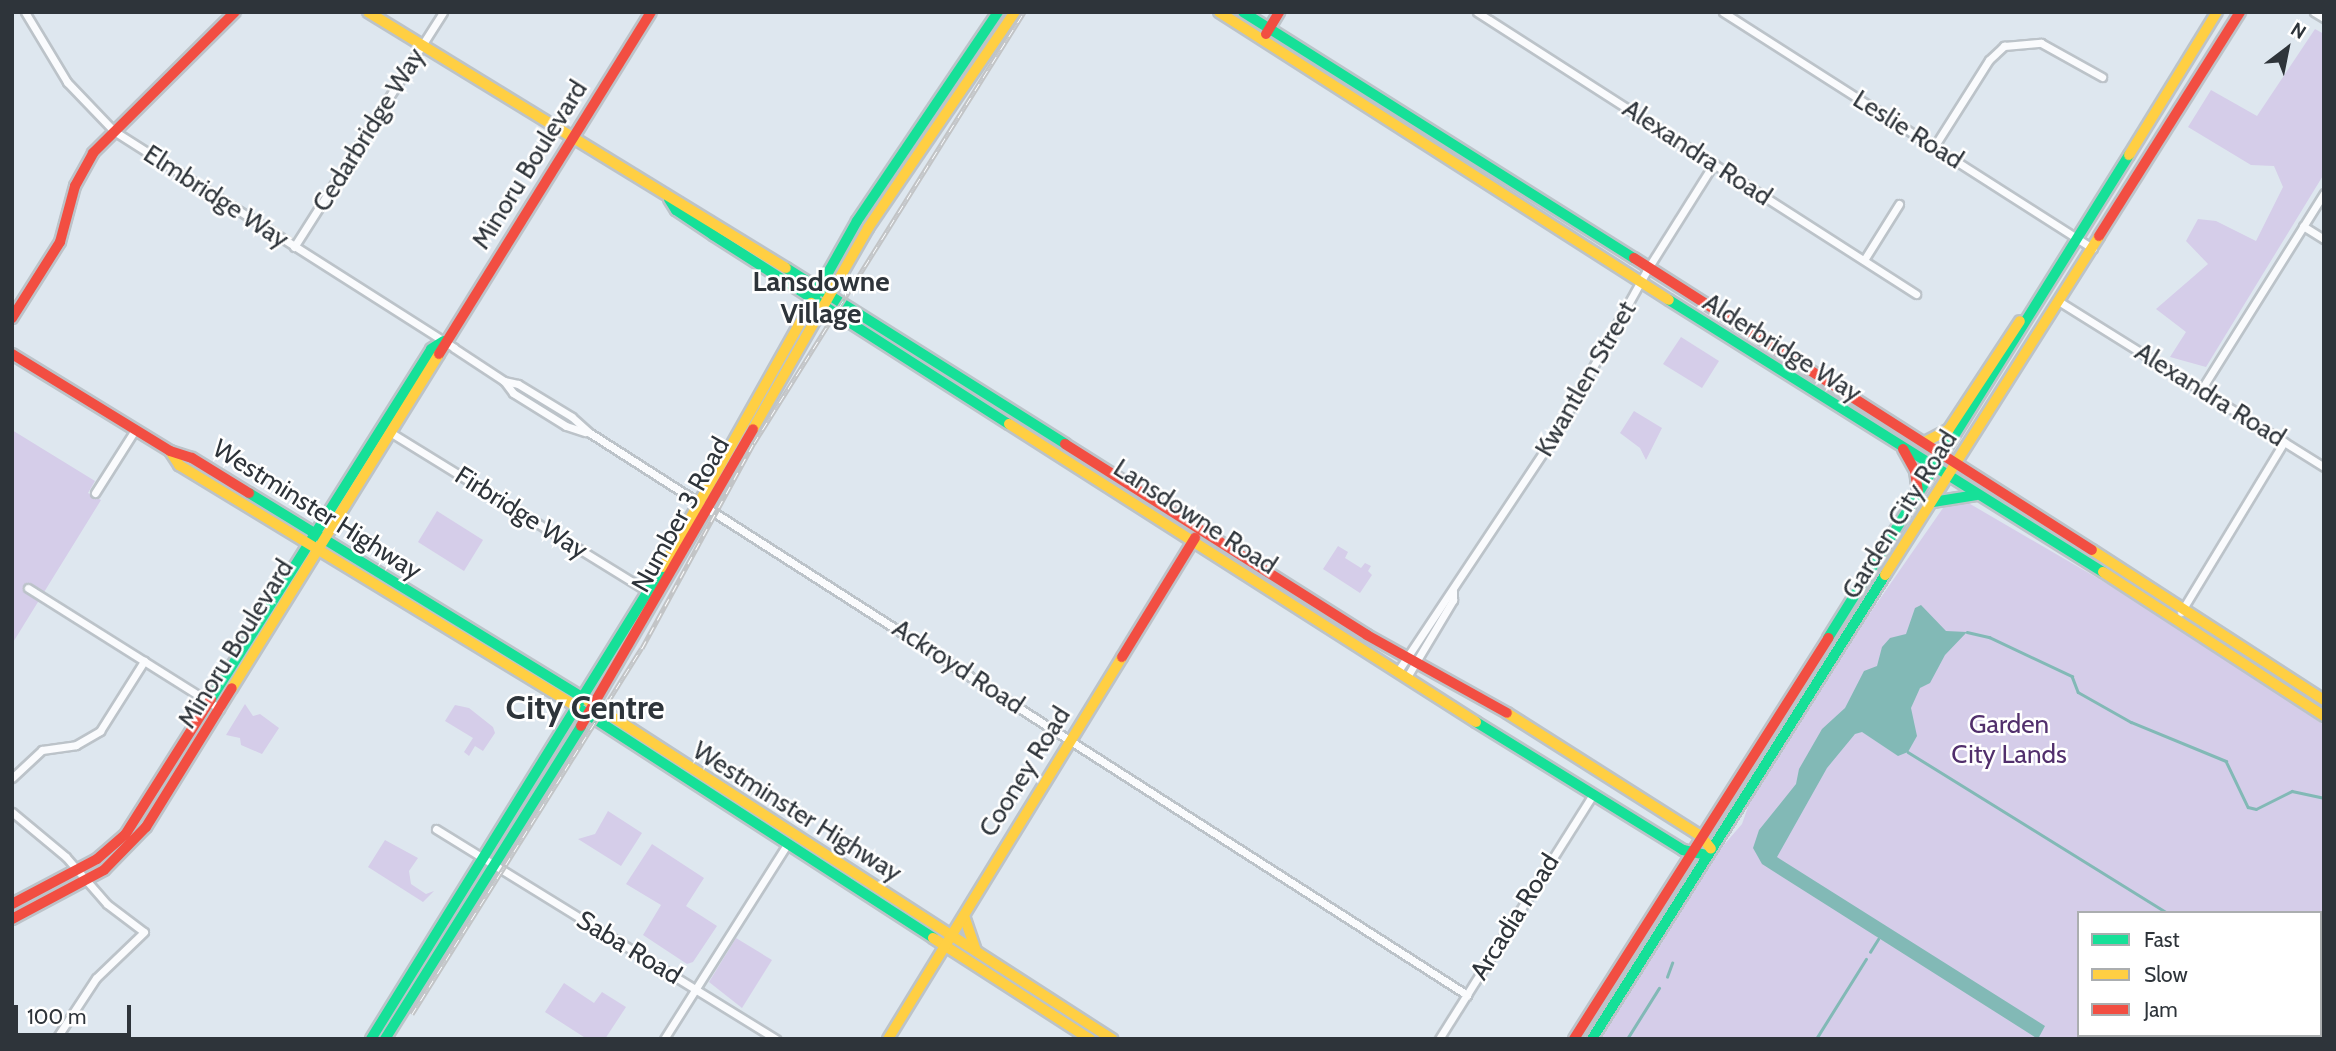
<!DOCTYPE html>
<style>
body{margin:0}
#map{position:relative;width:2336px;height:1051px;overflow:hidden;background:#dee7ef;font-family:Cabin,sans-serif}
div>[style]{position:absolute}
.green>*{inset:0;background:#d5cde9}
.water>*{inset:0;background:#82b9b6}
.stream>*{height:2.5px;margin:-1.25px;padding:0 1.25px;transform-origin:1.25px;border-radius:1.25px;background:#82b9b6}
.roads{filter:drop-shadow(2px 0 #bcc3c9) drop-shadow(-2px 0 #bcc3c9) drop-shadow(0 2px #bcc3c9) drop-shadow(0 -2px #bcc3c9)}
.street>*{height:7px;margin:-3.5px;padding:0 3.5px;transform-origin:3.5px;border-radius:3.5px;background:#fafbfd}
.fast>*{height:10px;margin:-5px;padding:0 5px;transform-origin:5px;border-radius:5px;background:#16e098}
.slow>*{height:10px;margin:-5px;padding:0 5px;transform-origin:5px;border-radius:5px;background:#ffcf43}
.jam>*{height:10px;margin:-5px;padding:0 5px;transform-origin:5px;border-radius:5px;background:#f24e42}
.rail>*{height:5px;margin-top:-2.5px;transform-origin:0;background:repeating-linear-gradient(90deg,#fff 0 8px,#c2c4c6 0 16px);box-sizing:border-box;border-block:2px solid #c2c4c6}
span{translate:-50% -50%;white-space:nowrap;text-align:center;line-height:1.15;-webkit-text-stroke:5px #fff;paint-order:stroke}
.street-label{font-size:26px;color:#2e343a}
.park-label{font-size:26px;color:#512f6c}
.neighbourhood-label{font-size:28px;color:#2e343a;font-weight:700}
.district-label{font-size:33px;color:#2e343a;font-weight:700}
.frame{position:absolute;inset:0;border:14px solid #2e343a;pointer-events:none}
.legend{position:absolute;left:2077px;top:911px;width:245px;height:126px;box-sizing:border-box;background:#fff;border:2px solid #abaeb0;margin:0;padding:9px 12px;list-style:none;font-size:21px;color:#2e343a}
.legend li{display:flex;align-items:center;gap:14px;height:35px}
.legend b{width:35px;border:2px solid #abaeb0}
.north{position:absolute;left:2252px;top:14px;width:70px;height:70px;-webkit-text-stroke:5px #fff;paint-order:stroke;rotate:32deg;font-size:19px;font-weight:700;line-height:28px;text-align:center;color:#2e343a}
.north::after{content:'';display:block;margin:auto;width:24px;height:32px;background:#2e343a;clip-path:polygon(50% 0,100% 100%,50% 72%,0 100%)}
.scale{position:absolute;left:14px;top:1005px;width:117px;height:32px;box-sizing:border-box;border:4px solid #2e343a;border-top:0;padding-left:9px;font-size:21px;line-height:24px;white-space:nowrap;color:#2e343a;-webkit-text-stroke:5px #fff;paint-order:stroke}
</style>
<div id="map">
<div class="green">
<div style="clip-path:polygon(2315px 29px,2324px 34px,2324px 174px,2206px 367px,2170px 357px,2186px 332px,2156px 309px,2208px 264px,2186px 241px,2198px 219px,2216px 221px,2256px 241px,2283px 187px,2274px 166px,2251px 165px,2188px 127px,2211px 90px,2257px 116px)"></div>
<div style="clip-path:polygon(1681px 337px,1719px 361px,1702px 388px,1663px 364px)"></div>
<div style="clip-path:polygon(1634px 411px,1662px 428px,1646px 460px,1640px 448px,1620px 433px)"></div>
<div style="clip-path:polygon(12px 430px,95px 481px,88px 493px,101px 500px,12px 644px)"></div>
<div style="clip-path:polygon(evenodd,1965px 501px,2161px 615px,2324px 725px,2324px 1039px,1599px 1039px,1709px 862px,1742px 824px,1750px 801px,1784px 743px,1868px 616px,1943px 508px,1965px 501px,2079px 913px,2320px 913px,2320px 1035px,2079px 1035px,2079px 913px)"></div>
<div style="clip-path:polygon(437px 511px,483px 540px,464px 571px,418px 542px)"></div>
<div style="clip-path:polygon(1338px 546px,1348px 552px,1345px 558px,1361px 568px,1365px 563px,1371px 566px,1368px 571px,1372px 575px,1360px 593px,1323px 569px)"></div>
<div style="clip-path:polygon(245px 704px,253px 716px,260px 714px,279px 728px,262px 754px,241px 745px,240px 738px,226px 735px)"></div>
<div style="clip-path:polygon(455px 705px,469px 708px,493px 727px,495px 733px,483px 751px,475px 746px,469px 756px,464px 752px,473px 738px,445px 721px)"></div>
<div style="clip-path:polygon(608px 811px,642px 833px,621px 866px,578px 839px,595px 834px)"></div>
<div style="clip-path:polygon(385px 840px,418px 858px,409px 871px,411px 884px,426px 894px,434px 891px,423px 902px,368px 867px)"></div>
<div style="clip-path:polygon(652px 844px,704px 878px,686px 906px,717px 926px,693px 962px,687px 964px,643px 935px,661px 905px,626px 884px)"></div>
<div style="clip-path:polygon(736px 938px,772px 960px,742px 1008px,709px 982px)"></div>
<div style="clip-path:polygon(564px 983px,594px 1003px,602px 992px,626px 1007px,605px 1039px,587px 1039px,545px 1012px)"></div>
</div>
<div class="water">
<div style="clip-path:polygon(1921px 605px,1946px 631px,1967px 632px,1945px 655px,1930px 683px,1920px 688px,1911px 708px,1917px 736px,1908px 752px,1898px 756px,1862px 732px,1855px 734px,1827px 768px,1777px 857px,2045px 1026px,2038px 1039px,1762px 864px,1753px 848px,1759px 830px,1796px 784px,1799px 769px,1822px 729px,1845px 708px,1864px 671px,1877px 666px,1882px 647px,1890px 638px,1906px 634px,1915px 608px)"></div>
</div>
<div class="stream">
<div style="left:1967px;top:632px;width:23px;rotate:13deg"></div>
<div style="left:1989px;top:637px;width:92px;rotate:25.2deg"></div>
<div style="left:2072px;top:676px;width:17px;rotate:69deg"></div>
<div style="left:2078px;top:692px;width:61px;rotate:29.5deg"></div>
<div style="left:2131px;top:722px;width:103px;rotate:22.3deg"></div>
<div style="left:2226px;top:761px;width:51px;rotate:64.4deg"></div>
<div style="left:2248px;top:807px;width:8px;rotate:14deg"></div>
<div style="left:2256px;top:809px;width:40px;rotate:-26.6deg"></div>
<div style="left:2292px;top:791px;width:33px;rotate:12deg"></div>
<div style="left:1908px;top:752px;width:304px;rotate:31.8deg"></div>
<div style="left:1870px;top:952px;width:15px;rotate:-58deg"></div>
<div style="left:1667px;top:977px;width:15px;rotate:-70deg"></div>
<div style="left:1627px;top:1039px;width:60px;rotate:-57.9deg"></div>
<div style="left:1816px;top:1039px;width:94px;rotate:-58deg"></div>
</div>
<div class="roads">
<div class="street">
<div style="left:25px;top:12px;width:82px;rotate:59deg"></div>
<div style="left:67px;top:82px;width:68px;rotate:46.2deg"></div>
<div style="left:114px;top:131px;width:403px;rotate:32.5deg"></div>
<div style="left:454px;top:348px;width:60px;rotate:33.4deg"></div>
<div style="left:504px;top:381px;width:15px;rotate:53deg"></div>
<div style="left:513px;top:393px;width:62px;rotate:31.9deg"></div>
<div style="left:566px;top:426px;width:20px;rotate:18deg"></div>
<div style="left:1477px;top:12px;width:522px;rotate:32.72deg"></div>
<div style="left:1723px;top:12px;width:439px;rotate:32.6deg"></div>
<div style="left:2314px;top:12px;width:12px;rotate:31deg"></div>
<div style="left:1934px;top:147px;width:103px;rotate:-57.7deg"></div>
<div style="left:1989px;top:60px;width:21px;rotate:-43deg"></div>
<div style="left:2004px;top:46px;width:37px;rotate:-5deg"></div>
<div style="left:2041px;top:43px;width:70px;rotate:29.1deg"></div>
<div style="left:2303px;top:226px;width:25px;rotate:32deg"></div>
<div style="left:294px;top:247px;width:278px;rotate:-57.6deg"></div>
<div style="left:1864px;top:260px;width:66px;rotate:-58deg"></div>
<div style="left:2060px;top:302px;width:311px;rotate:32deg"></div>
<div style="left:504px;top:381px;width:14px;rotate:12deg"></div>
<div style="left:518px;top:384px;width:63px;rotate:31.4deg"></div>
<div style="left:572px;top:417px;width:24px;rotate:42deg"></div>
<div style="left:590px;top:433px;width:1042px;rotate:32.65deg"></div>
<div style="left:2201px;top:390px;width:232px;rotate:-58deg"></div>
<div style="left:393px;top:434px;width:301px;rotate:31.7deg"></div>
<div style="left:95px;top:493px;width:75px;rotate:-57.6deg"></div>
<div style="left:28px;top:588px;width:227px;rotate:32.2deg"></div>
<div style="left:2181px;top:612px;width:199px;rotate:-58.8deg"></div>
<div style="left:1398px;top:671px;width:289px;rotate:-56.4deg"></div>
<div style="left:1558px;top:430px;width:183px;rotate:-60.9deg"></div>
<div style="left:1647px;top:270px;width:126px;rotate:-57.9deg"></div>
<div style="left:1407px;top:677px;width:90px;rotate:-59.1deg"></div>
<div style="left:1453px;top:600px;width:9px;rotate:-90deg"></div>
<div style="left:12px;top:778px;width:41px;rotate:-43deg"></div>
<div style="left:42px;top:750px;width:34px;rotate:-8deg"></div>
<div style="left:76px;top:745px;width:28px;rotate:-30deg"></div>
<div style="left:100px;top:731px;width:83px;rotate:-57.8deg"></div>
<div style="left:12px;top:812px;width:70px;rotate:39.8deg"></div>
<div style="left:66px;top:857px;width:62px;rotate:48.9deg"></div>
<div style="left:107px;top:904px;width:46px;rotate:37.1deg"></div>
<div style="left:144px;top:932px;width:66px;rotate:136.2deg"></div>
<div style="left:96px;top:978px;width:73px;rotate:123.3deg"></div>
<div style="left:436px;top:829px;width:400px;rotate:31.7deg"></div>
<div style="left:664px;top:1039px;width:228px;rotate:-57.7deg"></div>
<div style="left:1439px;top:1039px;width:287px;rotate:-57.8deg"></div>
</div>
<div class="fast">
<div style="left:1243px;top:12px;width:462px;rotate:32.2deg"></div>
<div style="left:669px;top:199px;width:13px;rotate:58deg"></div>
<div style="left:676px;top:210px;width:45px;rotate:34deg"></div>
<div style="left:713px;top:235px;width:351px;rotate:32.6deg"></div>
<div style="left:786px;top:268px;width:330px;rotate:32.2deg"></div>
<div style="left:1669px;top:300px;width:512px;rotate:32.08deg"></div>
<div style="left:811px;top:303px;width:94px;rotate:-60.7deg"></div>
<div style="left:857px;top:221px;width:252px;rotate:-56deg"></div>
<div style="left:249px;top:493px;width:398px;rotate:31.5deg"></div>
<div style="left:1933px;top:502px;width:44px;rotate:-9.2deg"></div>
<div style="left:1828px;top:638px;width:569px;rotate:-58.07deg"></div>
<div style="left:211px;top:699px;width:413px;rotate:-57.8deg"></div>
<div style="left:431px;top:349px;width:15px;rotate:-32deg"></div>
<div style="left:575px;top:706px;width:427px;rotate:32.9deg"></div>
<div style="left:1476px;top:722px;width:243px;rotate:31.7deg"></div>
<div style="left:1683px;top:850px;width:25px;rotate:12deg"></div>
<div style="left:371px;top:1039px;width:555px;rotate:-58.26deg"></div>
<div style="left:385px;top:1039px;width:369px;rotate:-57.9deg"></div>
<div style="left:1592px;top:1039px;width:549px;rotate:-57.73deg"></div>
</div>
<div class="slow">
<div style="left:368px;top:12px;width:490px;rotate:31.5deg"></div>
<div style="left:1219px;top:12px;width:534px;rotate:32.62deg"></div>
<div style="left:2129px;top:155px;width:168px;rotate:-58.4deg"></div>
<div style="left:1009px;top:424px;width:554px;rotate:32.54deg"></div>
<div style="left:753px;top:429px;width:232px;rotate:-60.2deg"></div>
<div style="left:868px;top:228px;width:261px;rotate:-55.8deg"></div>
<div style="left:1925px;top:442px;width:27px;rotate:-28deg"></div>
<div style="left:1949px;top:429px;width:129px;rotate:-56.7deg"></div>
<div style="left:170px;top:451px;width:17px;rotate:57deg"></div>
<div style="left:179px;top:465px;width:464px;rotate:31.3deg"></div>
<div style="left:2092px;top:550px;width:276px;rotate:32.9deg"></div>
<div style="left:663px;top:567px;width:303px;rotate:-60.7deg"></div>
<div style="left:2103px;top:572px;width:264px;rotate:33.1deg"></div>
<div style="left:1885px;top:575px;width:401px;rotate:-57.7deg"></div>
<div style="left:232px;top:688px;width:393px;rotate:-58.2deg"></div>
<div style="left:588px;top:701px;width:624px;rotate:32.82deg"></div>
<div style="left:1507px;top:713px;width:230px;rotate:32.4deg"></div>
<div style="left:1701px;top:836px;width:16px;rotate:52deg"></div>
<div style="left:964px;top:916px;width:37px;rotate:71deg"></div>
<div style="left:933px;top:938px;width:187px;rotate:32.8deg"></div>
<div style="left:888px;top:1039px;width:448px;rotate:-58.5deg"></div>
</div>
<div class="jam">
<div style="left:1266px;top:34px;width:26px;rotate:-59deg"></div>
<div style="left:2099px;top:236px;width:265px;rotate:-57.8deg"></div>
<div style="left:1634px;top:258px;width:543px;rotate:32.52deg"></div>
<div style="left:12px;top:318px;width:90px;rotate:-57.7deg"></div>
<div style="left:60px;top:242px;width:58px;rotate:-75deg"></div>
<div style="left:75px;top:186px;width:38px;rotate:-61deg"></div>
<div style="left:93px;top:153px;width:200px;rotate:-44.8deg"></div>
<div style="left:12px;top:354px;width:185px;rotate:31.5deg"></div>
<div style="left:170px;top:451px;width:23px;rotate:18deg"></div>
<div style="left:192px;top:458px;width:67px;rotate:31.6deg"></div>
<div style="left:439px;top:354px;width:402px;rotate:-58.2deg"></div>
<div style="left:1065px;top:444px;width:357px;rotate:32.3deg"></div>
<div style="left:1367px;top:635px;width:160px;rotate:29.1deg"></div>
<div style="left:1903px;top:449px;width:25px;rotate:61deg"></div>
<div style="left:1915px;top:471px;width:21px;rotate:82deg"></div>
<div style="left:1122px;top:657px;width:140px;rotate:-58.5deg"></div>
<div style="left:581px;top:726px;width:343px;rotate:-59.9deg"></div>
<div style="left:12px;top:904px;width:96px;rotate:-27.9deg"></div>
<div style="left:97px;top:859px;width:37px;rotate:-41deg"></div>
<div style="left:125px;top:835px;width:161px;rotate:-57.7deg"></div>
<div style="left:12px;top:919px;width:104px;rotate:-28deg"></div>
<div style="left:104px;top:870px;width:60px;rotate:-45.7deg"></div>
<div style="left:146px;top:827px;width:163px;rotate:-58.3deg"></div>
<div style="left:1574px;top:1039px;width:475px;rotate:-57.6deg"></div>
</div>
</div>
<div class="rail">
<div style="left:412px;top:1014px;width:432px;rotate:-57.9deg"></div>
<div style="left:642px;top:648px;width:234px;rotate:-61.4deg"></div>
<div style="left:754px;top:443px;width:509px;rotate:-57.93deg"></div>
</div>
<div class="street-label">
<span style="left:369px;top:130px;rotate:-58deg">Cedarbridge Way</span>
<span style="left:1908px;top:130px;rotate:32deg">Leslie Road</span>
<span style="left:1697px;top:153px;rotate:33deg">Alexandra Road</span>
<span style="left:530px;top:165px;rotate:-58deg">Minoru Boulevard</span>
<span style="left:216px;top:197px;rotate:33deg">Elmbridge Way</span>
<span style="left:1782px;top:348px;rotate:32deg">Alderbridge Way</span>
<span style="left:1586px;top:379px;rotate:-60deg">Kwantlen Street</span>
<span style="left:2210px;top:395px;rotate:32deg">Alexandra Road</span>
<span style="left:317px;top:510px;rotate:32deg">Westminster Highway</span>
<span style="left:521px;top:513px;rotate:32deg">Firbridge Way</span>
<span style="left:681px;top:515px;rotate:-61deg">Number 3 Road</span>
<span style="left:1900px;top:515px;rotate:-58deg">Garden City Road</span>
<span style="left:1195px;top:517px;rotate:33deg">Lansdowne Road</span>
<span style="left:236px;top:644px;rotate:-58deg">Minoru Boulevard</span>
<span style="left:958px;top:667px;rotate:33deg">Ackroyd Road</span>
<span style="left:1025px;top:772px;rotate:-58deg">Cooney Road</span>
<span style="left:797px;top:812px;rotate:32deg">Westminster Highway</span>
<span style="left:1515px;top:917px;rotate:-58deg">Arcadia Road</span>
<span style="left:629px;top:948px;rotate:31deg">Saba Road</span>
</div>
<div class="park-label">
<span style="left:2009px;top:740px">Garden<br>City Lands</span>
</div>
<div class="neighbourhood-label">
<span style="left:821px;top:297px">Lansdowne<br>Village</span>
</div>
<div class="district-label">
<span style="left:585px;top:708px">City Centre</span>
</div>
<div class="frame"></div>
<ul class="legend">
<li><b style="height:9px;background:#16e098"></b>Fast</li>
<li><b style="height:9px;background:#ffcf43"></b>Slow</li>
<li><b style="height:9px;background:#f24e42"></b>Jam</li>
</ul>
<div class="north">N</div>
<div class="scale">100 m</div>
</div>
